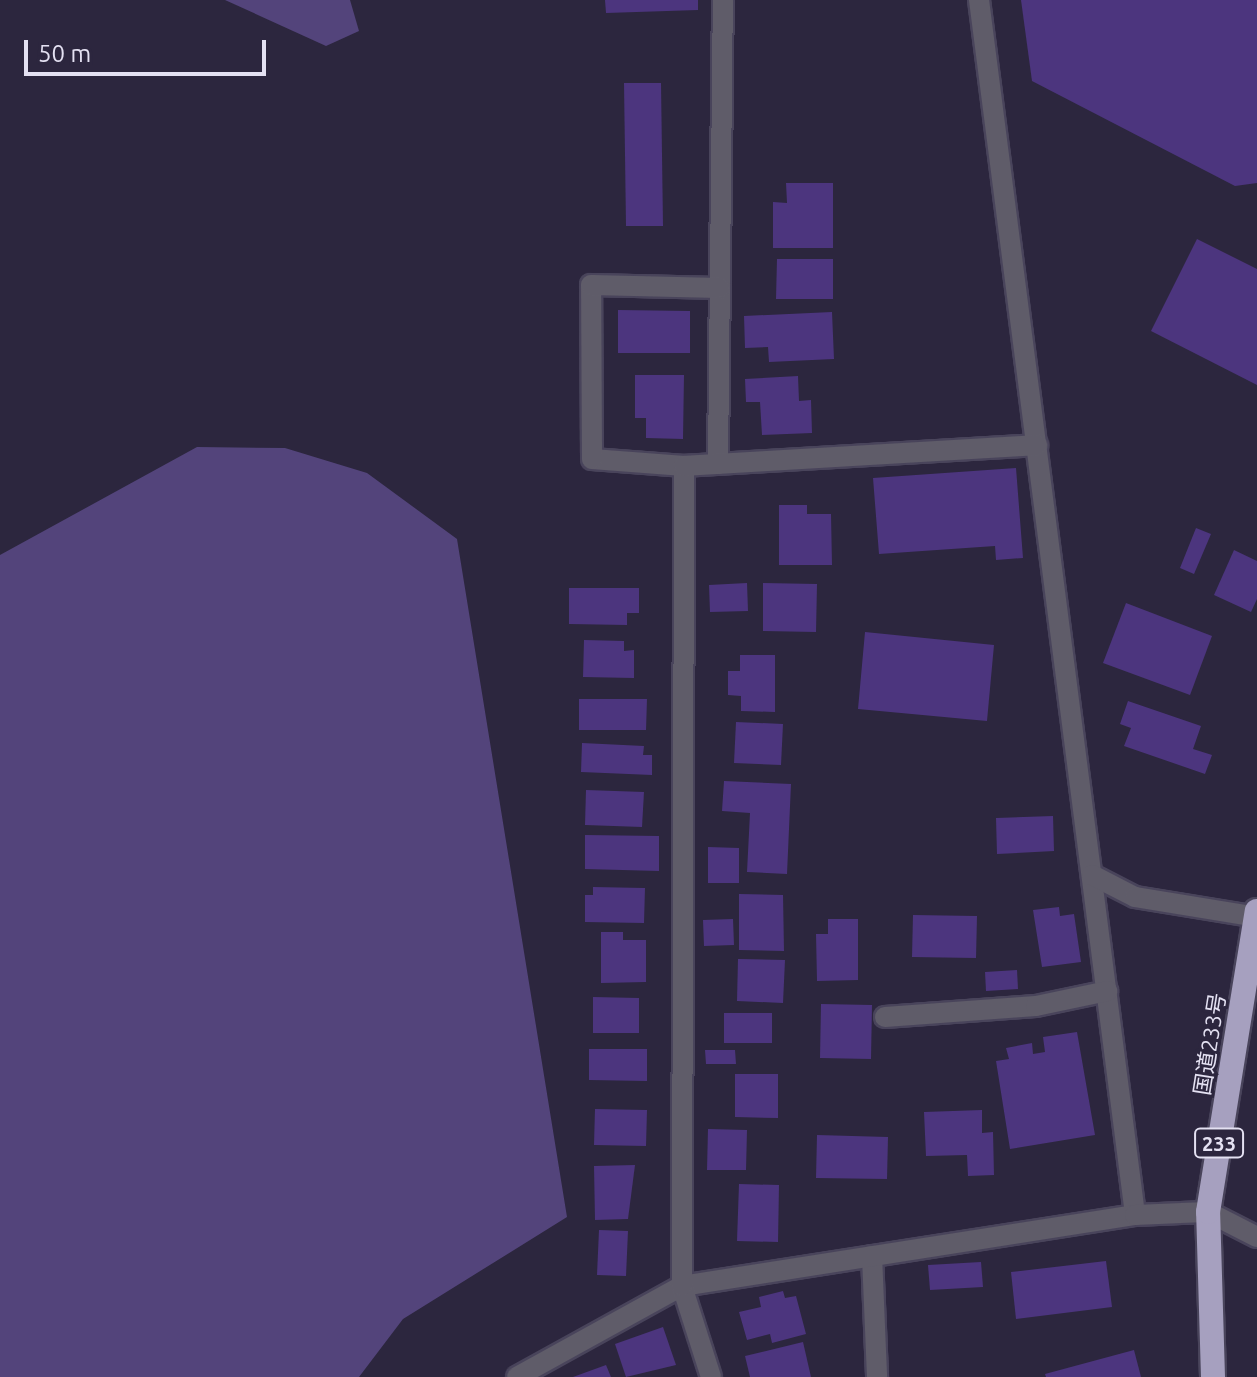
<!DOCTYPE html>
<meta charset="utf-8">
<style>
body{margin:0}
#map{position:relative;width:1257px;height:1377px;overflow:hidden;background:#2c263e;font-family:Ubuntu,"Noto Sans JP",sans-serif}
div>[style]{position:absolute}
.green>*{inset:0;background:#53447b}
.building>*{inset:0;background:#4c357e}
.roads{filter:drop-shadow(2px 0 #49445b) drop-shadow(-2px 0 #49445b) drop-shadow(0 2px #49445b) drop-shadow(0 -2px #49445b)}
.minor>*{height:20px;margin:-10px;padding:0 10px;transform-origin:10px;border-radius:10px;background:#5f5c69}
.highway>*{height:24px;margin:-12px;padding:0 12px;transform-origin:12px;border-radius:12px;background:#a6a0bf}
span{translate:-50% -50%;white-space:nowrap;text-align:center;line-height:1.15;-webkit-text-stroke:6px #2c263e;paint-order:stroke}
.shield-label span{padding:2px 6px;background:#2c263e;border:2px solid;border-radius:6px;-webkit-text-stroke-width:0}
.shield-label{font-size:20px;color:#e4e1f2;font-weight:700}
.street-label{font-size:22px;color:#e4e1f2}
.scale{position:absolute;left:24px;top:40px;width:242px;height:36px;box-sizing:border-box;border:4px solid #e4e1f2;border-top:0;padding-left:10px;font-size:24px;line-height:28px;white-space:nowrap;color:#e4e1f2;-webkit-text-stroke:6px #2c263e;paint-order:stroke}
</style>
<div id="map">
<div class="green">
<div style="clip-path:polygon(225px 0,350px 0,359px 31px,326px 46px)"></div>
<div style="clip-path:polygon(197px 447px,285px 448px,367px 473px,457px 539px,567px 1217px,403px 1319px,359px 1377px,0 1377px,0 555px)"></div>
</div>
<div class="building">
<div style="clip-path:polygon(605px 0,698px 0,698px 10px,606px 13px)"></div>
<div style="clip-path:polygon(1021px 0,1257px 0,1257px 183px,1235px 186px,1032px 81px)"></div>
<div style="clip-path:polygon(624px 83px,661px 83px,663px 226px,626px 226px)"></div>
<div style="clip-path:polygon(786px 183px,833px 183px,833px 248px,773px 248px,773px 202px,787px 203px)"></div>
<div style="clip-path:polygon(1197px 239px,1257px 269px,1257px 385px,1151px 331px)"></div>
<div style="clip-path:polygon(777px 259px,833px 259px,833px 299px,776px 299px)"></div>
<div style="clip-path:polygon(618px 310px,690px 311px,690px 353px,618px 353px)"></div>
<div style="clip-path:polygon(832px 312px,834px 359px,769px 362px,768px 347px,745px 348px,744px 316px)"></div>
<div style="clip-path:polygon(635px 375px,684px 375px,683px 439px,646px 438px,646px 418px,635px 418px)"></div>
<div style="clip-path:polygon(798px 376px,799px 401px,811px 400px,812px 433px,762px 435px,760px 402px,746px 402px,745px 379px)"></div>
<div style="clip-path:polygon(1016px 468px,1023px 558px,996px 560px,995px 546px,879px 554px,873px 478px)"></div>
<div style="clip-path:polygon(779px 505px,807px 505px,807px 514px,831px 514px,832px 565px,779px 565px)"></div>
<div style="clip-path:polygon(1196px 528px,1211px 534px,1194px 574px,1180px 568px)"></div>
<div style="clip-path:polygon(1234px 550px,1257px 561px,1257px 599px,1251px 612px,1214px 595px)"></div>
<div style="clip-path:polygon(747px 583px,748px 611px,710px 612px,709px 585px)"></div>
<div style="clip-path:polygon(763px 583px,817px 584px,816px 632px,763px 631px)"></div>
<div style="clip-path:polygon(569px 588px,639px 588px,639px 613px,627px 613px,627px 625px,569px 624px)"></div>
<div style="clip-path:polygon(1126px 603px,1212px 636px,1190px 695px,1103px 663px)"></div>
<div style="clip-path:polygon(865px 632px,994px 645px,987px 721px,858px 709px)"></div>
<div style="clip-path:polygon(584px 640px,624px 641px,624px 651px,634px 650px,634px 678px,583px 677px)"></div>
<div style="clip-path:polygon(740px 655px,775px 655px,775px 712px,741px 711px,741px 696px,728px 695px,728px 671px,740px 671px)"></div>
<div style="clip-path:polygon(579px 699px,647px 699px,646px 730px,579px 730px)"></div>
<div style="clip-path:polygon(1128px 701px,1201px 726px,1193px 749px,1212px 755px,1205px 774px,1124px 746px,1131px 728px,1120px 724px)"></div>
<div style="clip-path:polygon(736px 722px,783px 724px,781px 765px,734px 763px)"></div>
<div style="clip-path:polygon(582px 743px,644px 746px,643px 755px,652px 755px,652px 775px,581px 772px)"></div>
<div style="clip-path:polygon(724px 781px,791px 784px,787px 874px,747px 872px,750px 813px,722px 811px)"></div>
<div style="clip-path:polygon(586px 790px,644px 792px,642px 827px,585px 825px)"></div>
<div style="clip-path:polygon(1053px 816px,1054px 851px,997px 854px,996px 818px)"></div>
<div style="clip-path:polygon(585px 835px,659px 836px,659px 871px,585px 869px)"></div>
<div style="clip-path:polygon(708px 847px,739px 848px,739px 883px,708px 883px)"></div>
<div style="clip-path:polygon(593px 887px,645px 888px,644px 923px,585px 922px,585px 895px,593px 895px)"></div>
<div style="clip-path:polygon(739px 894px,783px 895px,784px 951px,739px 950px)"></div>
<div style="clip-path:polygon(1059px 907px,1060px 916px,1074px 914px,1081px 962px,1042px 967px,1033px 910px)"></div>
<div style="clip-path:polygon(913px 915px,977px 916px,976px 958px,912px 957px)"></div>
<div style="clip-path:polygon(733px 919px,734px 945px,704px 946px,703px 920px)"></div>
<div style="clip-path:polygon(828px 919px,858px 919px,858px 980px,817px 981px,816px 934px,828px 934px)"></div>
<div style="clip-path:polygon(601px 932px,623px 932px,623px 940px,646px 940px,646px 982px,601px 983px)"></div>
<div style="clip-path:polygon(738px 959px,785px 960px,783px 1003px,737px 1001px)"></div>
<div style="clip-path:polygon(1017px 970px,1018px 989px,986px 991px,985px 972px)"></div>
<div style="clip-path:polygon(593px 997px,639px 998px,639px 1033px,593px 1033px)"></div>
<div style="clip-path:polygon(821px 1004px,872px 1005px,871px 1059px,820px 1058px)"></div>
<div style="clip-path:polygon(724px 1013px,772px 1013px,772px 1043px,724px 1043px)"></div>
<div style="clip-path:polygon(1077px 1032px,1095px 1135px,1010px 1149px,996px 1061px,1009px 1059px,1006px 1048px,1032px 1043px,1033px 1054px,1045px 1052px,1043px 1037px)"></div>
<div style="clip-path:polygon(589px 1049px,647px 1049px,647px 1081px,589px 1080px)"></div>
<div style="clip-path:polygon(705px 1050px,735px 1050px,736px 1064px,706px 1064px)"></div>
<div style="clip-path:polygon(735px 1074px,778px 1074px,778px 1118px,735px 1117px)"></div>
<div style="clip-path:polygon(595px 1109px,647px 1110px,646px 1146px,594px 1145px)"></div>
<div style="clip-path:polygon(982px 1110px,982px 1133px,993px 1132px,994px 1175px,968px 1176px,967px 1155px,926px 1156px,924px 1112px)"></div>
<div style="clip-path:polygon(708px 1129px,747px 1130px,746px 1170px,707px 1170px)"></div>
<div style="clip-path:polygon(817px 1135px,888px 1137px,887px 1179px,816px 1178px)"></div>
<div style="clip-path:polygon(635px 1165px,628px 1219px,595px 1220px,594px 1166px)"></div>
<div style="clip-path:polygon(739px 1184px,779px 1185px,778px 1242px,737px 1241px)"></div>
<div style="clip-path:polygon(599px 1230px,628px 1231px,626px 1276px,597px 1275px)"></div>
<div style="clip-path:polygon(1106px 1261px,1112px 1307px,1016px 1319px,1011px 1272px)"></div>
<div style="clip-path:polygon(981px 1262px,983px 1287px,930px 1290px,928px 1265px)"></div>
<div style="clip-path:polygon(783px 1291px,785px 1298px,796px 1296px,806px 1334px,772px 1343px,770px 1334px,747px 1340px,739px 1312px,761px 1307px,759px 1297px)"></div>
<div style="clip-path:polygon(663px 1327px,676px 1365px,626px 1377px,615px 1344px)"></div>
<div style="clip-path:polygon(803px 1342px,811px 1377px,750px 1377px,745px 1356px)"></div>
<div style="clip-path:polygon(1134px 1350px,1141px 1377px,1046px 1377px,1045px 1374px)"></div>
<div style="clip-path:polygon(606px 1365px,611px 1377px,573px 1377px)"></div>
</div>
<div class="roads">
<div class="minor">
<div style="left:979px;top:0;width:1225px;rotate:82.68deg"></div>
<div style="left:718px;top:464px;width:464px;rotate:-89.4deg"></div>
<div style="left:684px;top:466px;width:92px;rotate:-175.6deg"></div>
<div style="left:592px;top:459px;width:174px;rotate:-90.3deg"></div>
<div style="left:591px;top:285px;width:129px;rotate:1.3deg"></div>
<div style="left:1092px;top:875px;width:48px;rotate:27.1deg"></div>
<div style="left:1135px;top:897px;width:124px;rotate:9.3deg"></div>
<div style="left:885px;top:1017px;width:151px;rotate:-4.2deg"></div>
<div style="left:1036px;top:1006px;width:73px;rotate:-11.9deg"></div>
<div style="left:872px;top:1256px;width:121px;rotate:87.6deg"></div>
<div style="left:517px;top:1377px;width:188px;rotate:-28.9deg"></div>
<div style="left:682px;top:1286px;width:459px;rotate:-8.9deg"></div>
<div style="left:1135px;top:1215px;width:73px;rotate:-2.4deg"></div>
<div style="left:1208px;top:1212px;width:55px;rotate:27deg"></div>
<div style="left:711px;top:1377px;width:96px;rotate:-107.7deg"></div>
<div style="left:682px;top:1286px;width:820px;rotate:-89.86deg"></div>
<div style="left:684px;top:466px;width:354px;rotate:-3.4deg"></div>
</div>
<div class="highway">
<div style="left:1213px;top:1377px;width:165px;rotate:-91.7deg"></div>
<div style="left:1208px;top:1212px;width:305px;rotate:-80.8deg"></div>
</div>
</div>
<div class="shield-label">
<span style="left:1219px;top:1143px">233</span>
</div>
<div class="street-label">
<span style="left:1209px;top:1044px;rotate:-81deg">国道233号</span>
</div>
<div class="scale">50 m</div>
</div>
